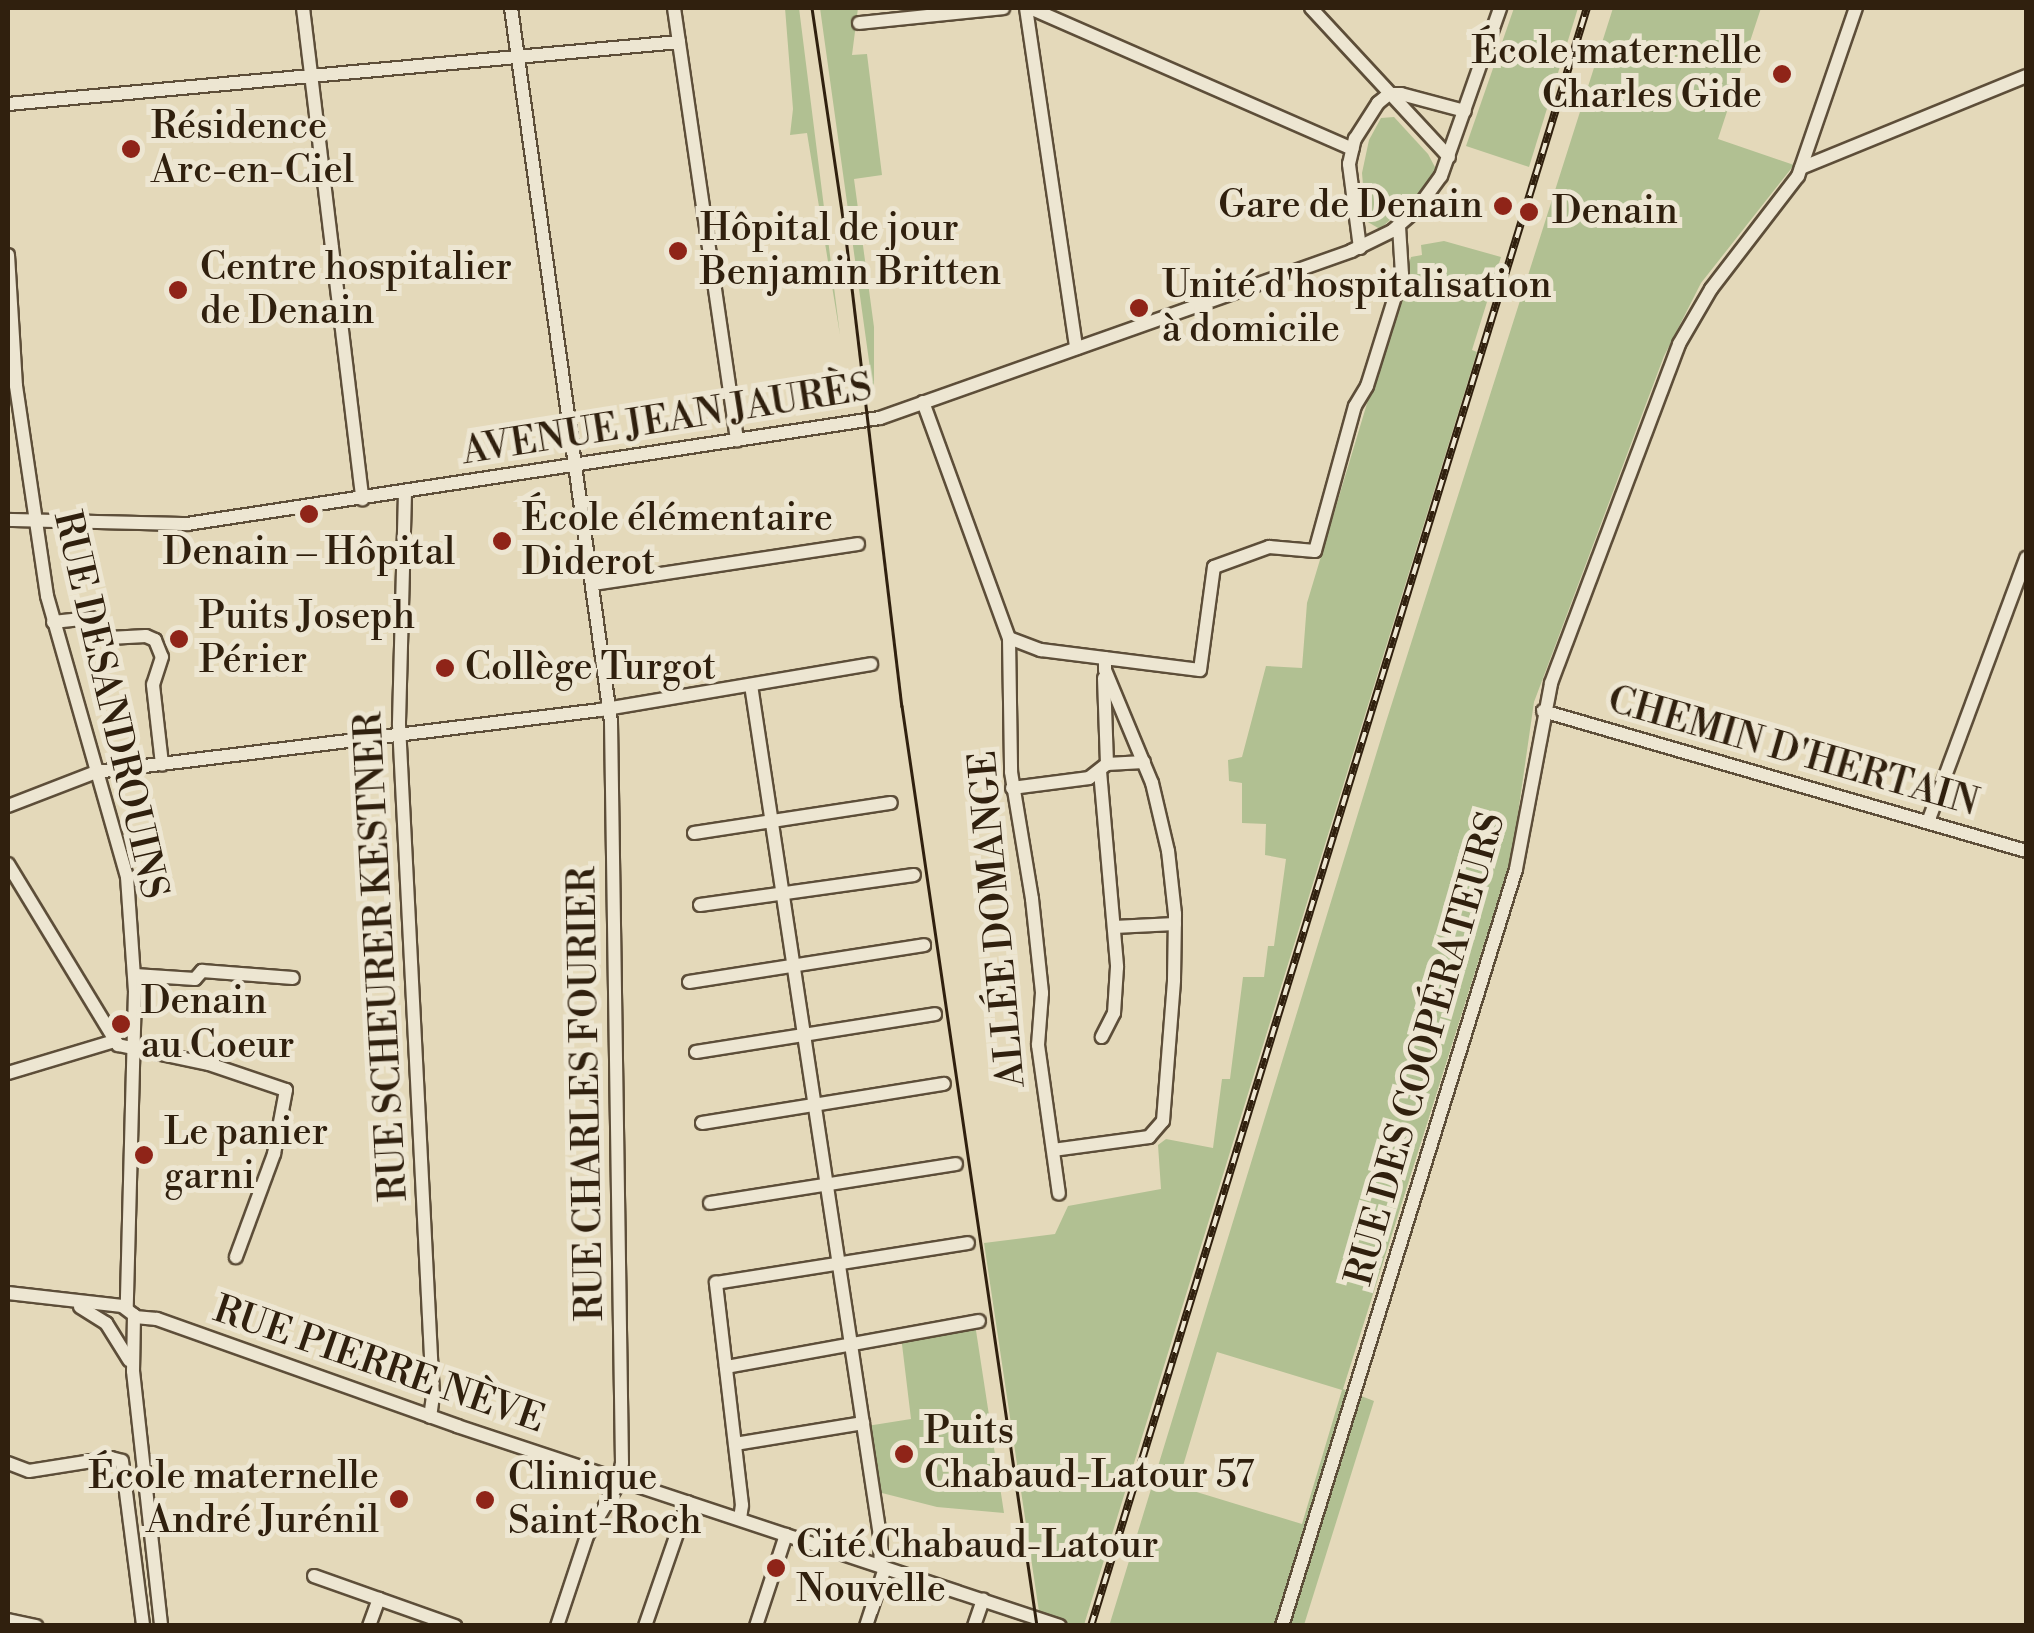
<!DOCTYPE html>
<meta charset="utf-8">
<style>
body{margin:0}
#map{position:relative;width:2034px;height:1633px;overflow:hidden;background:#e4d9ba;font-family:"Libre Bodoni",serif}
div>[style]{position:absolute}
.green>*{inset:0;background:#b1c092}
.roads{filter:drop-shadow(2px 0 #5d4e39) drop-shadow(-2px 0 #5d4e39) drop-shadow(0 2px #5d4e39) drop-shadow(0 -2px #5d4e39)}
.minor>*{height:12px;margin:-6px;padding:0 6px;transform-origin:6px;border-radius:6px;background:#ede6d2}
.tram>*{height:2.5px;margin:-1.25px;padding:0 1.25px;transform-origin:1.25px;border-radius:1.25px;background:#30200e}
.rail>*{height:8px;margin-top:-4px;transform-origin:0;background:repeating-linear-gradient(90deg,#ede6d2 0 11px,#30200e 0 22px);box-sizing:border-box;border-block:2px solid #30200e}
.dots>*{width:28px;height:28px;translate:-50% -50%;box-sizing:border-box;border:5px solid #ede6d2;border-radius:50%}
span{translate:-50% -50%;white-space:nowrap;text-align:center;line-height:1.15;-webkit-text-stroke:10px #ede6d2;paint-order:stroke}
.poi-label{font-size:38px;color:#30200e}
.right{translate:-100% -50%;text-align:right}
.left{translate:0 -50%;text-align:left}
.street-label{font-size:38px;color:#30200e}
.frame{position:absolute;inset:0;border:10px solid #30200e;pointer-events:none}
</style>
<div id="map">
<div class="green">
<div style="clip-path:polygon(785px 8px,799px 8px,840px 335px,807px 133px,790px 135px,793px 109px)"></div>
<div style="clip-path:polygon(820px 8px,858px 8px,852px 55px,867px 54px,882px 175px,854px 179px,874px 327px,874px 397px)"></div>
<div style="clip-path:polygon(1514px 8px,1578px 8px,1529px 167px,1466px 146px)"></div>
<div style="clip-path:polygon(evenodd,1613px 8px,1761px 8px,1718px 139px,1794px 165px,1701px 283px,1664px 356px,1534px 702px,1512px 855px,1343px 1389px,1374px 1401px,1304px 1625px,1118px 1626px,1110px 1623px,1386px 722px,1613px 8px,1217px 1352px,1342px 1390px,1302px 1524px,1177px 1486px,1217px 1352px)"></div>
<div style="clip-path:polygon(1394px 117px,1428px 154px,1436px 169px,1422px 191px,1380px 229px,1366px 221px,1362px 173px,1369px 140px,1381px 118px)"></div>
<div style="clip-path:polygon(1444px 241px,1501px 257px,1472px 350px,1477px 352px,1084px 1625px,1041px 1625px,984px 1243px,1055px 1234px,1068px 1206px,1161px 1189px,1158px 1145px,1166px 1139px,1213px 1148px,1222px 1079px,1230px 1079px,1243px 977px,1264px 977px,1268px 946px,1274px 946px,1286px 859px,1265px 855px,1266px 824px,1242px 823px,1242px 783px,1229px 781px,1228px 760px,1242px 757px,1266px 666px,1302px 668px,1307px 603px,1411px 257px,1422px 255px,1421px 245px)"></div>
<div style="clip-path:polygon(975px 1324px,1004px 1513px,937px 1507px,878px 1492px,867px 1426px,911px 1419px,901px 1336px)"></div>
</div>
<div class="roads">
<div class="minor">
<div style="left:303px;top:8px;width:495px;rotate:83.1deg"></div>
<div style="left:511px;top:8px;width:721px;rotate:82.03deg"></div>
<div style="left:611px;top:722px;width:741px;rotate:89.15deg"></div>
<div style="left:622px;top:1463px;width:24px;rotate:102deg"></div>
<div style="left:617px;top:1486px;width:58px;rotate:121deg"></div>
<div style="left:587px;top:1536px;width:95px;rotate:108.4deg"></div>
<div style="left:674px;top:8px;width:437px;rotate:81.7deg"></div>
<div style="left:1026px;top:8px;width:344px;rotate:81.6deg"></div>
<div style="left:1030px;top:8px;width:352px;rotate:23.6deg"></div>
<div style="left:1311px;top:8px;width:203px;rotate:47.2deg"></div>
<div style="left:859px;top:23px;width:145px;rotate:-5.9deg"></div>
<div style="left:8px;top:104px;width:674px;rotate:-5.28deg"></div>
<div style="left:1801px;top:168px;width:243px;rotate:-22.2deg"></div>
<div style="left:1360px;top:248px;width:85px;rotate:-97.5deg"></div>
<div style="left:1349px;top:164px;width:26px;rotate:-77deg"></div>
<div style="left:1355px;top:139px;width:43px;rotate:-57.4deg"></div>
<div style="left:1378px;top:103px;width:14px;rotate:-39deg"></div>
<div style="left:1389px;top:94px;width:12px"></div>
<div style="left:1401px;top:94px;width:66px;rotate:14.9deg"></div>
<div style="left:8px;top:255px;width:131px;rotate:86.5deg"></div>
<div style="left:16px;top:386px;width:212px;rotate:81.6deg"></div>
<div style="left:47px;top:596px;width:292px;rotate:74.1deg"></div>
<div style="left:127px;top:877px;width:114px;rotate:86deg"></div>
<div style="left:135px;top:991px;width:316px;rotate:91.5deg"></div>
<div style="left:923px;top:402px;width:251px;rotate:70deg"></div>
<div style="left:1009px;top:638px;width:34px;rotate:21deg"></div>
<div style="left:1041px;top:650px;width:160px;rotate:7.2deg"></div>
<div style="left:1200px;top:670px;width:104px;rotate:-82.3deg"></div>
<div style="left:1214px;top:567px;width:59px;rotate:-20deg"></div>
<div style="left:1269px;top:547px;width:46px;rotate:5deg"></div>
<div style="left:1315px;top:551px;width:150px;rotate:-74.6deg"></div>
<div style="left:1355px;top:406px;width:23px;rotate:-59deg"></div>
<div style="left:1367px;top:386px;width:117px;rotate:-72.6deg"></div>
<div style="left:1402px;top:274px;width:48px;rotate:-93.6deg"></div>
<div style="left:405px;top:493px;width:232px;rotate:91.5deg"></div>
<div style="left:399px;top:725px;width:672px;rotate:87.1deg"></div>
<div style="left:433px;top:1396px;width:21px;rotate:98deg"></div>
<div style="left:8px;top:520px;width:179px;rotate:1.3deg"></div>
<div style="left:187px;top:524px;width:701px;rotate:-8.7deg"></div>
<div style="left:880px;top:418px;width:500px;rotate:-19.5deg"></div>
<div style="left:1351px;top:251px;width:46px;rotate:-26deg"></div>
<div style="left:1392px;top:231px;width:33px;rotate:-41deg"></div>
<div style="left:1417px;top:209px;width:41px;rotate:-54deg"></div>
<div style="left:1441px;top:176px;width:178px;rotate:-70.6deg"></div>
<div style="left:594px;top:584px;width:267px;rotate:-8.6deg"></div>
<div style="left:374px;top:620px;width:28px;rotate:2deg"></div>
<div style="left:53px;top:622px;width:38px;rotate:-6deg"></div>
<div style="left:91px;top:618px;width:27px;rotate:48deg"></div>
<div style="left:109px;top:638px;width:37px;rotate:-3deg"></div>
<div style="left:146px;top:636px;width:10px;rotate:24deg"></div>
<div style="left:155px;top:640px;width:18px;rotate:68deg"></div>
<div style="left:162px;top:657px;width:29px;rotate:108deg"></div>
<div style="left:153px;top:685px;width:80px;rotate:83.5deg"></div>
<div style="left:1009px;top:638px;width:134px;rotate:89.1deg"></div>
<div style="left:1011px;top:772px;width:129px;rotate:80.6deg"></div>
<div style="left:1032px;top:899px;width:95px;rotate:83.9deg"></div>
<div style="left:1042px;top:993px;width:52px;rotate:94.4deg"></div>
<div style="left:1038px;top:1045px;width:150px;rotate:82deg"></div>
<div style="left:751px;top:685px;width:868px;rotate:81.38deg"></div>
<div style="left:881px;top:1543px;width:23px;rotate:92deg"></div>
<div style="left:1543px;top:711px;width:503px;rotate:16.16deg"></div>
<div style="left:1107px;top:764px;width:37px;rotate:-3deg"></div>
<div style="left:1100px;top:771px;width:197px;rotate:85deg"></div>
<div style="left:1117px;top:967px;width:46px;rotate:93.7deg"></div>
<div style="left:1114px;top:1013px;width:27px;rotate:117deg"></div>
<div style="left:1012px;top:788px;width:78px;rotate:-7.4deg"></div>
<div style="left:1089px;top:778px;width:23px;rotate:-38deg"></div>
<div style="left:1107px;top:764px;width:86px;rotate:-92deg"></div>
<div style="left:8px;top:806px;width:94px;rotate:-21.1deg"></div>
<div style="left:96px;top:772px;width:508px;rotate:-7.01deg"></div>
<div style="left:600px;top:710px;width:275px;rotate:-9.6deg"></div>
<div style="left:1928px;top:822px;width:282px;rotate:-69.6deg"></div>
<div style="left:694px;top:833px;width:199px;rotate:-8.7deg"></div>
<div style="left:8px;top:864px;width:212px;rotate:58.7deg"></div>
<div style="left:118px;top:1045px;width:93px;rotate:11.8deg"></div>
<div style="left:209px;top:1064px;width:81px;rotate:18.7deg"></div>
<div style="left:286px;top:1090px;width:65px;rotate:100.6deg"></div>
<div style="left:274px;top:1154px;width:110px;rotate:110.3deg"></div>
<div style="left:700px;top:905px;width:216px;rotate:-8deg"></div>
<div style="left:1114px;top:927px;width:61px;rotate:-2.8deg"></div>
<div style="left:135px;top:975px;width:60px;rotate:3.8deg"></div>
<div style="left:195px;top:979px;width:11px;rotate:-49deg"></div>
<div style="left:202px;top:971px;width:91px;rotate:4.4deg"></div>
<div style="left:689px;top:982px;width:238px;rotate:-8.9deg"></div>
<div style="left:696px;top:1052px;width:242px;rotate:-9deg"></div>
<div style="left:8px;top:1073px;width:112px;rotate:-16.7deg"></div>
<div style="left:702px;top:1123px;width:245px;rotate:-9.2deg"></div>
<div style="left:1053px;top:1150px;width:97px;rotate:-7.7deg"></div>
<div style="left:1149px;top:1137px;width:21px;rotate:-49deg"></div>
<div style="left:1163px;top:1121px;width:141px;rotate:-85.5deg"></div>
<div style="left:1174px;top:980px;width:66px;rotate:-89.1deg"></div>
<div style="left:1175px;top:914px;width:63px;rotate:-96.3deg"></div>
<div style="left:1168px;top:851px;width:70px;rotate:-103.2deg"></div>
<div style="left:1152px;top:783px;width:122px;rotate:-112.6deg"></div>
<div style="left:1105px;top:670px;width:12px;rotate:-90deg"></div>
<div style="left:710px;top:1203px;width:249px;rotate:-9deg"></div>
<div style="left:8px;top:1293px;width:115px;rotate:6.5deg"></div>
<div style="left:122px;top:1306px;width:15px;rotate:37deg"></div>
<div style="left:134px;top:1315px;width:56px;rotate:91deg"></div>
<div style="left:133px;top:1371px;width:257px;rotate:83.7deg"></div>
<div style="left:80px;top:1307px;width:31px;rotate:32deg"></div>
<div style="left:106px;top:1323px;width:44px;rotate:58.1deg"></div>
<div style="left:135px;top:1317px;width:22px;rotate:5deg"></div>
<div style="left:157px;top:1319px;width:319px;rotate:19.6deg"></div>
<div style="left:457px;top:1426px;width:635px;rotate:18.35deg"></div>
<div style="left:726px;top:1367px;width:257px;rotate:-10.3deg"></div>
<div style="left:735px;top:1444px;width:130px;rotate:-9.3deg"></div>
<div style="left:8px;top:1463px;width:22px;rotate:21deg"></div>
<div style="left:29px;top:1471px;width:83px;rotate:-9deg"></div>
<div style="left:111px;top:1458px;width:11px;rotate:15deg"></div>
<div style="left:122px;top:1461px;width:166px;rotate:82.7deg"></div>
<div style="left:740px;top:1519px;width:14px;rotate:-82deg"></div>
<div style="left:742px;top:1505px;width:224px;rotate:-96.7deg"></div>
<div style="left:716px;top:1283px;width:255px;rotate:-9deg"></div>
<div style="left:314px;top:1576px;width:150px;rotate:19.5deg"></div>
<div style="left:8px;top:1620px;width:29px;rotate:12deg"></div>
<div style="left:369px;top:1626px;width:29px;rotate:-70deg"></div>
<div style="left:645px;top:1626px;width:131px;rotate:-70.9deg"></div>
<div style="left:756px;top:1626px;width:96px;rotate:-71.8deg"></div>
<div style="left:866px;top:1626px;width:61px;rotate:-71.9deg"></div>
<div style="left:974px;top:1626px;width:28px;rotate:-71deg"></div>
<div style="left:1282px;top:1626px;width:792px;rotate:-72.82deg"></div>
<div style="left:1516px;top:869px;width:189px;rotate:-79.3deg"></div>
<div style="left:1551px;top:683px;width:362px;rotate:-69.3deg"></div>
<div style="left:1679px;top:344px;width:64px;rotate:-59.8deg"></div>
<div style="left:1711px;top:289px;width:143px;rotate:-52.4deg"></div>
<div style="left:1798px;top:176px;width:178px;rotate:-71deg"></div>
</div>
</div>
<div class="tram">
<div style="left:812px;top:8px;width:232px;rotate:81.6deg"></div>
<div style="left:846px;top:238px;width:471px;rotate:83.2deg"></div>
<div style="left:902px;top:706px;width:930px;rotate:81.65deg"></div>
</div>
<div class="rail">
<div style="left:1091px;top:1626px;width:1692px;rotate:-72.96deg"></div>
</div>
<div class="dots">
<div style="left:1782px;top:74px;background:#8f2418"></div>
<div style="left:131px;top:149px;background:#8f2418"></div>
<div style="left:1503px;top:206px;background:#8f2418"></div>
<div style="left:1529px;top:212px;background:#8f2418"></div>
<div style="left:678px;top:251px;background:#8f2418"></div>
<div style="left:178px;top:290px;background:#8f2418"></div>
<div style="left:1139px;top:308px;background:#8f2418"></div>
<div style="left:309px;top:514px;background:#8f2418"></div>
<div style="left:502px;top:541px;background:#8f2418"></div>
<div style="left:179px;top:639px;background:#8f2418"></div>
<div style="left:445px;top:668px;background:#8f2418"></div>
<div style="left:121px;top:1024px;background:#8f2418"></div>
<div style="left:144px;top:1155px;background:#8f2418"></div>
<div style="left:904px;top:1454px;background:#8f2418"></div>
<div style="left:399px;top:1499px;background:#8f2418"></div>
<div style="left:485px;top:1500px;background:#8f2418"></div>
<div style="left:776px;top:1568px;background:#8f2418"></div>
</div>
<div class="poi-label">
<span class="right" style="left:1762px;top:74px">École maternelle<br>Charles Gide</span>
<span class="left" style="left:151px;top:149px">Résidence<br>Arc-en-Ciel</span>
<span class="right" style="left:1483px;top:206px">Gare de Denain</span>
<span class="left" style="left:1552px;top:212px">Denain</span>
<span class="left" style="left:700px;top:251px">Hôpital de jour<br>Benjamin Britten</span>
<span class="left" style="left:200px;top:290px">Centre hospitalier<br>de Denain</span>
<span class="left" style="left:1162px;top:308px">Unité d'hospitalisation<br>à domicile</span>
<span class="left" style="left:522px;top:541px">École élémentaire<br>Diderot</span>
<span style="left:309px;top:553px">Denain – Hôpital</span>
<span class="left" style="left:199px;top:639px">Puits Joseph<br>Périer</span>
<span class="left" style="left:465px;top:668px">Collège Turgot</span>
<span class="left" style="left:141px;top:1024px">Denain<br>au Coeur</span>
<span class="left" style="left:164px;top:1155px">Le panier<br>garni</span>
<span class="left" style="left:924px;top:1454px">Puits<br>Chabaud-Latour 57</span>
<span class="right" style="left:379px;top:1499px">École maternelle<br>André Jurénil</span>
<span class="left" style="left:508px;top:1500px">Clinique<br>Saint-Roch</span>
<span class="left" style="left:796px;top:1568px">Cité Chabaud-Latour<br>Nouvelle</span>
</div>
<div class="street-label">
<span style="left:667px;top:420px;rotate:-9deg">AVENUE JEAN JAURÈS</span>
<span style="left:110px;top:705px;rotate:77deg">RUE DESANDROUINS</span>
<span style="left:1793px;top:752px;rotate:16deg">CHEMIN D'HERTAIN</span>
<span style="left:998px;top:919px;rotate:-95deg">ALLÉE DOMANGE</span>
<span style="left:382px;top:957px;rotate:-93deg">RUE SCHEURER KESTNER</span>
<span style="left:1426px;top:1049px;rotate:-74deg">RUE DES COOPÉRATEURS</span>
<span style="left:587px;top:1094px;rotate:-91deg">RUE CHARLES FOURIER</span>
<span style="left:379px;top:1365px;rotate:19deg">RUE PIERRE NÈVE</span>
</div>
<div class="frame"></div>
</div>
